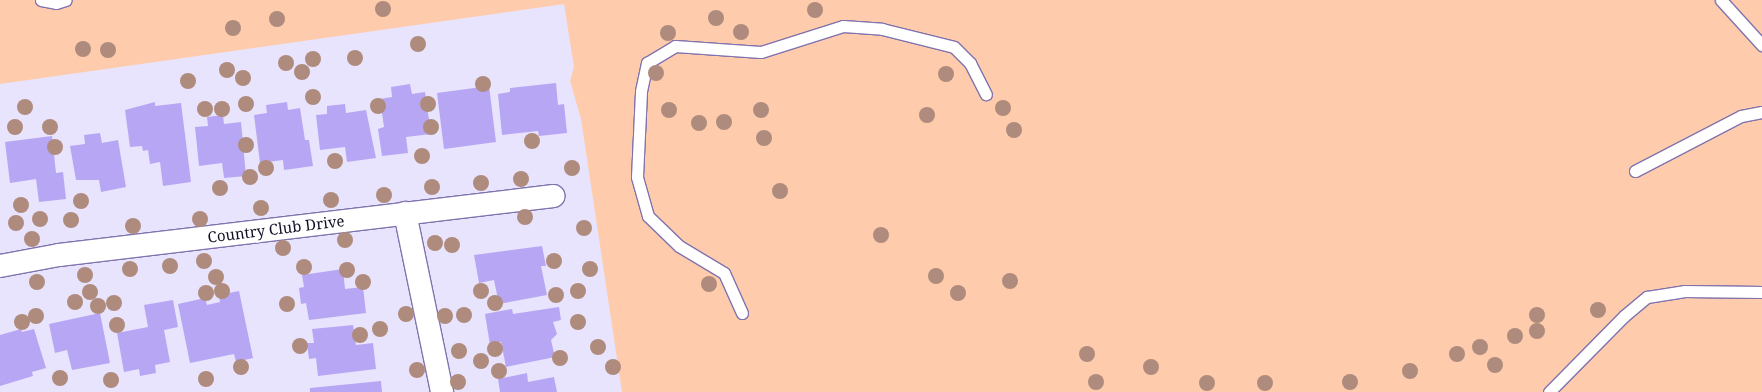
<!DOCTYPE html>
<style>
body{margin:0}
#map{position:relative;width:1762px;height:392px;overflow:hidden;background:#e9e4fe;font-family:"Noto Serif",serif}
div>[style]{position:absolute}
.green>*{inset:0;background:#feccad}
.building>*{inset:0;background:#b7a6f4}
.roads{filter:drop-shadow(1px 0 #8173ad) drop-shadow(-1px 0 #8173ad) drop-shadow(0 1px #8173ad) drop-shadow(0 -1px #8173ad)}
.service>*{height:11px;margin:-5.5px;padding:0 5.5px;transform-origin:5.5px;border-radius:5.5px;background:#fff}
.minor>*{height:22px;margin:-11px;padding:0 11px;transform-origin:11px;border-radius:11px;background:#fff}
.trees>*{width:16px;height:16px;margin:-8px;border-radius:50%;background:#ae8b7c}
span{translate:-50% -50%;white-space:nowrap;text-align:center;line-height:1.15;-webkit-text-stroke:4.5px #fff;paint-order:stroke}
.street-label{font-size:15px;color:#140e24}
</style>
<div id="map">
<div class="green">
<div style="clip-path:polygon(0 0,1762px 0,1762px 392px,622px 392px,581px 119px,570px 81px,574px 67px,564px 4px,0 84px)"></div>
</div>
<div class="building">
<div style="clip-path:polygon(556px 83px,558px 105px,564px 104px,567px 133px,539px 136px,538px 131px,502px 135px,498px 94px,510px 92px,510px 88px)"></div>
<div style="clip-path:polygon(410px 84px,412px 94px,425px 92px,431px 134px,406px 137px,408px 153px,382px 156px,378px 129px,384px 127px,380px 99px,392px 97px,391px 87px)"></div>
<div style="clip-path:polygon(489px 86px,496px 142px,444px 149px,437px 93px)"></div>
<div style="clip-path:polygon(155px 102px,155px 106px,181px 103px,191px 182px,163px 186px,160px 162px,150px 164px,148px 150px,143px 151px,142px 146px,130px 147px,125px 110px)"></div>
<div style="clip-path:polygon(287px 102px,288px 110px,300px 108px,305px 140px,309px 140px,313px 166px,284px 170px,283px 160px,260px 163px,254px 115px,267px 113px,266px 105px)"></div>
<div style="clip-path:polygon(345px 104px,346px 113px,366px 110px,376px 158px,347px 162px,345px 147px,320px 150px,316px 115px,327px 114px,327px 106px)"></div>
<div style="clip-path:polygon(223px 115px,224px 124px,241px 122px,246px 176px,224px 178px,222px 163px,199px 166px,195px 127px,208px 126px,207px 117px)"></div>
<div style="clip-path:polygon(100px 133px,102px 143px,118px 140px,126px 187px,101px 192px,99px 180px,76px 180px,70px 146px,85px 144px,84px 135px)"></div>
<div style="clip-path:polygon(52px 136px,56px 173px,63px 172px,66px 199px,39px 202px,36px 179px,10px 183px,5px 142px)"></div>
<div style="clip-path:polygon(542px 246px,546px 266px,541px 266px,547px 295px,499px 304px,494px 280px,479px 283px,474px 255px)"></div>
<div style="clip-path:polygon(343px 269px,345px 289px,363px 287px,366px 313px,309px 320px,306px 303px,301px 304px,299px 288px,304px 287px,302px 275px)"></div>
<div style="clip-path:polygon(239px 291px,253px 358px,236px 362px,234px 354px,190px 363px,178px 304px,205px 298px,207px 305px,220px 302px,219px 295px)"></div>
<div style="clip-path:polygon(173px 300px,178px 327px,164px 330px,170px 362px,155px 365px,156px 373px,140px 376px,139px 369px,124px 372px,117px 333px,148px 327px,144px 305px)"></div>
<div style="clip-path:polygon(559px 307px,561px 320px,553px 322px,557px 334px,551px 340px,555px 357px,506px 367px,501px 342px,490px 345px,485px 314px,512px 309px,513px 314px)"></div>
<div style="clip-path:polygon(100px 313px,110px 363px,72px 370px,67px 350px,55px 353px,49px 324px)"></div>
<div style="clip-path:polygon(353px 325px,356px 345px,373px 343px,376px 369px,318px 376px,316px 358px,309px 359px,307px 343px,314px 343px,312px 329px)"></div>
<div style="clip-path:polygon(21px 329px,22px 332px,34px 329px,46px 368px,32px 372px,33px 376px,0 386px,0 335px)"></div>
<div style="clip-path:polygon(527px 373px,528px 382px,554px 377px,557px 392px,500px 392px,498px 379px)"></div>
<div style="clip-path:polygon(381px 381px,382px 392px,310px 392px,310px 388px)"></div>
</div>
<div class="roads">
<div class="service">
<div style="left:41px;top:0;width:15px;rotate:11deg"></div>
<div style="left:56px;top:3px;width:10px;rotate:-17deg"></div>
<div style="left:1721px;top:0;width:61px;rotate:47.7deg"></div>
<div style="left:1635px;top:171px;width:119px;rotate:-27.4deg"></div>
<div style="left:1741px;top:116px;width:21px;rotate:-11deg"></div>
<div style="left:742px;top:313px;width:44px;rotate:-114.2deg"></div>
<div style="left:724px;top:273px;width:52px;rotate:-149deg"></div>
<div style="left:679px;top:246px;width:43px;rotate:-135.9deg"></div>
<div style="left:648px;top:216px;width:41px;rotate:-105.8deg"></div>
<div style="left:637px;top:177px;width:86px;rotate:-87.3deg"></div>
<div style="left:641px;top:91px;width:29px;rotate:-78deg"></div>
<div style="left:647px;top:63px;width:33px;rotate:-31deg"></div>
<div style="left:675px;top:46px;width:86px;rotate:4deg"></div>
<div style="left:761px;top:52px;width:86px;rotate:-17.6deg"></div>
<div style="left:843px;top:26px;width:39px;rotate:4deg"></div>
<div style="left:882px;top:29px;width:74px;rotate:14deg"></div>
<div style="left:954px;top:47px;width:23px;rotate:45deg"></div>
<div style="left:970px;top:63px;width:35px;rotate:63deg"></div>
<div style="left:1549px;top:392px;width:107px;rotate:-45.4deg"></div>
<div style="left:1624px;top:316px;width:30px;rotate:-40deg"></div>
<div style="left:1647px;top:297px;width:37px;rotate:-9deg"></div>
<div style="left:1684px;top:291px;width:78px;rotate:0.7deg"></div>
</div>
<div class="minor">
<div style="left:405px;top:213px;width:183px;rotate:78.3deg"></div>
<div style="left:0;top:266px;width:60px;rotate:-10.6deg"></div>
<div style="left:59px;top:255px;width:498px;rotate:-6.8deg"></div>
</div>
</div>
<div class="trees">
<div style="left:383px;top:9px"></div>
<div style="left:815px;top:10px"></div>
<div style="left:716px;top:18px"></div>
<div style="left:277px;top:19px"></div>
<div style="left:233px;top:28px"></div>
<div style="left:741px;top:32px"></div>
<div style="left:668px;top:33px"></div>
<div style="left:418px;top:44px"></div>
<div style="left:83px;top:49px"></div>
<div style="left:108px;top:50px"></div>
<div style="left:355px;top:58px"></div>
<div style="left:313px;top:59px"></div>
<div style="left:286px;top:63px"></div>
<div style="left:227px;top:70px"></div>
<div style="left:302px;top:72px"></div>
<div style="left:656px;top:73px"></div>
<div style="left:946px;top:74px"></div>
<div style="left:243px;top:78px"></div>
<div style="left:188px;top:81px"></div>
<div style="left:483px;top:84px"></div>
<div style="left:313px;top:97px"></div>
<div style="left:246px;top:104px"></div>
<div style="left:428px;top:104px"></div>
<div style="left:378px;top:106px"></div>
<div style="left:25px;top:107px"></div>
<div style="left:1003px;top:108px"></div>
<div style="left:205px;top:109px"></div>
<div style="left:222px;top:109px"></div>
<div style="left:669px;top:110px"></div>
<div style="left:761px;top:110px"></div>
<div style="left:927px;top:115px"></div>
<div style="left:724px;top:122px"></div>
<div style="left:699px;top:123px"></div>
<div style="left:15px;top:127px"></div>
<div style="left:50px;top:127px"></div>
<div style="left:431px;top:127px"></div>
<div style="left:1014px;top:130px"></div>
<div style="left:764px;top:138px"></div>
<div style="left:532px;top:141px"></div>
<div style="left:246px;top:145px"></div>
<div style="left:55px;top:147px"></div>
<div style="left:422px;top:156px"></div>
<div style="left:335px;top:161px"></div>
<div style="left:266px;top:168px"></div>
<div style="left:572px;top:168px"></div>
<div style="left:250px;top:177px"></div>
<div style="left:521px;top:179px"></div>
<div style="left:481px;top:183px"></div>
<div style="left:432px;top:187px"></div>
<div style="left:220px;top:188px"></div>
<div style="left:780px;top:191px"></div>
<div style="left:384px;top:195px"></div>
<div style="left:331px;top:200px"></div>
<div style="left:81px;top:201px"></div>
<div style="left:21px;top:205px"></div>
<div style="left:261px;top:208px"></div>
<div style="left:525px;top:217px"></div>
<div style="left:40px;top:219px"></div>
<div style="left:200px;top:219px"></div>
<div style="left:71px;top:220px"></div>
<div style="left:16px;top:223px"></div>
<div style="left:133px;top:226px"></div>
<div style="left:584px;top:228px"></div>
<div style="left:881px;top:235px"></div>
<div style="left:32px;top:239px"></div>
<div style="left:345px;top:240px"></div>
<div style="left:435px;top:243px"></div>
<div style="left:452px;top:245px"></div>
<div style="left:283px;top:248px"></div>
<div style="left:204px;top:261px"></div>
<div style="left:554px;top:261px"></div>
<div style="left:170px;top:266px"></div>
<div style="left:304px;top:267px"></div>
<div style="left:130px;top:269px"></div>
<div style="left:590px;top:269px"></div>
<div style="left:347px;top:270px"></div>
<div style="left:85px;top:275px"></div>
<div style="left:936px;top:276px"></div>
<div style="left:216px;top:277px"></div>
<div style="left:1010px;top:281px"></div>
<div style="left:37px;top:282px"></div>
<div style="left:363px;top:282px"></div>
<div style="left:709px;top:284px"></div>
<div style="left:222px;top:291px"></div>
<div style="left:481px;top:291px"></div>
<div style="left:578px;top:291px"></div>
<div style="left:90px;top:292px"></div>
<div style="left:206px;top:293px"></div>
<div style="left:958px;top:293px"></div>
<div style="left:556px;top:295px"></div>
<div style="left:75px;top:302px"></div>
<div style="left:114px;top:303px"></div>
<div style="left:495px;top:303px"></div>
<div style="left:287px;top:304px"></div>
<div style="left:98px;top:306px"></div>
<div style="left:1598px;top:310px"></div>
<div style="left:406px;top:314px"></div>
<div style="left:464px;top:315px"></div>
<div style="left:1537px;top:315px"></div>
<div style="left:36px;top:316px"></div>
<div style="left:445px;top:316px"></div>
<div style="left:22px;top:322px"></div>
<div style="left:578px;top:322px"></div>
<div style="left:117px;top:325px"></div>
<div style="left:380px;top:329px"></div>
<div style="left:1537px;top:331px"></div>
<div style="left:360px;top:335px"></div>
<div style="left:1515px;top:336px"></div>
<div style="left:300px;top:346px"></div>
<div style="left:598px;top:347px"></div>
<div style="left:1480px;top:347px"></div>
<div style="left:495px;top:349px"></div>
<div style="left:459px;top:351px"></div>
<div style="left:1087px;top:354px"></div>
<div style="left:1457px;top:354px"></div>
<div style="left:560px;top:358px"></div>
<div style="left:481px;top:361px"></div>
<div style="left:1495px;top:365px"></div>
<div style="left:241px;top:367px"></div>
<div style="left:613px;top:367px"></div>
<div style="left:1151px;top:367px"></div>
<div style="left:417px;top:370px"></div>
<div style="left:499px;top:371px"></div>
<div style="left:1410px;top:371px"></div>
<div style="left:60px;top:378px"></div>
<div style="left:206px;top:379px"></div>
<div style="left:111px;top:380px"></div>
<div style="left:458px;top:382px"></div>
<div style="left:1096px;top:382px"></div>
<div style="left:1350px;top:382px"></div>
<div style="left:1207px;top:383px"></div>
<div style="left:1265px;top:383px"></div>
</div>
<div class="street-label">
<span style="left:276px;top:229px;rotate:-7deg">Country Club Drive</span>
</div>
</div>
